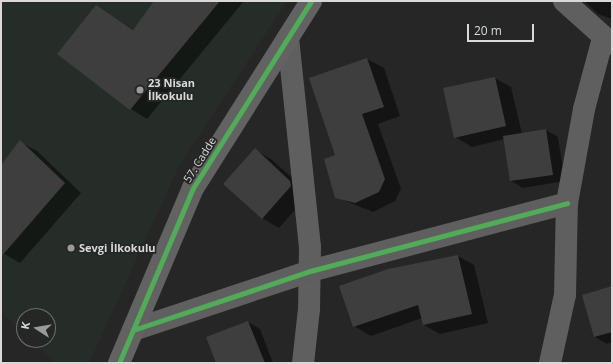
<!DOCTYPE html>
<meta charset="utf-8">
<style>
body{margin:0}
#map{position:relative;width:613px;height:364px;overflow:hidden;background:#262626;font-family:"Open Sans",sans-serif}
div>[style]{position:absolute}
.built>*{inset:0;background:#262d28}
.shadow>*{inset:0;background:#0007}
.building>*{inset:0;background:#3d3e3d}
.street>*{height:22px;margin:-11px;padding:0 11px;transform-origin:11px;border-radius:11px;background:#5e5f5e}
.secondary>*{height:22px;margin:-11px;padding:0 11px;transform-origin:11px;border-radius:11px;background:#626262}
.cycleway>*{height:5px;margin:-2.5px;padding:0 2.5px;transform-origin:2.5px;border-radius:2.5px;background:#51ab58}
.dots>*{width:11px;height:11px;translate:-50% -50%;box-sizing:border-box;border:2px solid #252726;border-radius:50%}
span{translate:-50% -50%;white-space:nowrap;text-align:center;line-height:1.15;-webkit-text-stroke:3.5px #252726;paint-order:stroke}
.poi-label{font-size:11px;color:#d8d9d8;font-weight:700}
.left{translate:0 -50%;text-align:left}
.street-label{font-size:11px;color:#d8d9d8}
.frame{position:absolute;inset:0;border:2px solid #d8d9d8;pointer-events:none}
.north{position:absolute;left:16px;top:308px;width:40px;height:40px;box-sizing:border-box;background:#252726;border:1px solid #6d6e6d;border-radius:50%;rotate:282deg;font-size:11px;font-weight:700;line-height:16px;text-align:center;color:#d8d9d8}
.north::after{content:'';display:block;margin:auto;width:14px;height:18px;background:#9a9a9a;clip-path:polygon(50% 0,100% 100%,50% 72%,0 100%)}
.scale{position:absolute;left:467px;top:24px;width:67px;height:18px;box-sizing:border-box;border:2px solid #d8d9d8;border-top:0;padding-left:5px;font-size:12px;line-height:14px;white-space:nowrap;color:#d8d9d8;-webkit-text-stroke:3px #252726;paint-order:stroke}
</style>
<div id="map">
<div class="built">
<div style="clip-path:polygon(1px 1px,287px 1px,179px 166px,89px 363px,56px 363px,31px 340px,48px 340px,48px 316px,24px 316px,24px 334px,1px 312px)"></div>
</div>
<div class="shadow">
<div style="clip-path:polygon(156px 1px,244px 1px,147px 119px,131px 109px,96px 6px,134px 30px)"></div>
<div style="clip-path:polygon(584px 1px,612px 1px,612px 19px,598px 14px)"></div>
<div style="clip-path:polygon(367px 59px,384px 68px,400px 116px,378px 124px,401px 189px,395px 201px,373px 212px,336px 197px,336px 156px)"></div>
<div style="clip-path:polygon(495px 78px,511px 87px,522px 134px,546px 130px,558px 137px,565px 181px,523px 188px,511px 181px,505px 139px,472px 147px,455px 137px)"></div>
<div style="clip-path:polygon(20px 142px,37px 151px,81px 193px,20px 263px,1px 252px,1px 166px)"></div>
<div style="clip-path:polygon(255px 150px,271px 159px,307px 191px,307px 196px,279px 228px,262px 218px)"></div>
<div style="clip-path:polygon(458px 256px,474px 265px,488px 323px,440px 334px,424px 325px,422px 318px,371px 336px,354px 326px)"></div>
<div style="clip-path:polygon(612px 287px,612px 342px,607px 344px,595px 337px)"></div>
<div style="clip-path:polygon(248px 322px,260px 329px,273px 363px,217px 363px)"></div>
</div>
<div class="building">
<div style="clip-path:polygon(154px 1px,220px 1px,130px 110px,57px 54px,96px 5px,133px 30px)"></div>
<div style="clip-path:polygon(367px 58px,384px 107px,362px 114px,385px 179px,379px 192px,355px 203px,335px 198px,324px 159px,335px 155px,309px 78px)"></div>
<div style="clip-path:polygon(495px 77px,506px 126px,454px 138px,443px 88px)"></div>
<div style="clip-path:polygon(546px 129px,553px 175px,510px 181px,503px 136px)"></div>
<div style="clip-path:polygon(20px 140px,65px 183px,1px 257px,1px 165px)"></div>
<div style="clip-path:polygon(255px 148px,290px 181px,291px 186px,262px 219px,223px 184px)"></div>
<div style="clip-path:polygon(458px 255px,472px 314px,423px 325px,418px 305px,353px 327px,339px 286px,388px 269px)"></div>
<div style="clip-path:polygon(612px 286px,612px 332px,594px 337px,582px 295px)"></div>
<div style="clip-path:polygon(248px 321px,265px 363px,216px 363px,206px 337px)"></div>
</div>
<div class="street">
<div style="left:564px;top:1px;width:64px;rotate:41.9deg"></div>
<div style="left:288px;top:38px;width:210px;rotate:84deg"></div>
<div style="left:310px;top:247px;width:62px;rotate:90.9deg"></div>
<div style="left:309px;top:309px;width:54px;rotate:96.3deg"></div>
<div style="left:133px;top:330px;width:187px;rotate:-18.4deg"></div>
<div style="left:310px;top:271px;width:266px;rotate:-14.8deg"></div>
<div style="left:550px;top:363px;width:70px;rotate:-77.6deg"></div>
<div style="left:565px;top:295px;width:92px;rotate:-88.8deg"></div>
<div style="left:567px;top:203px;width:96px;rotate:-79.7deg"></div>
<div style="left:584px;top:109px;width:73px;rotate:-75deg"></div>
</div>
<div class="secondary">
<div style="left:119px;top:363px;width:190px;rotate:-67.1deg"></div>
<div style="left:193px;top:188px;width:221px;rotate:-57.7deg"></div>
</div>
<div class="cycleway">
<div style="left:133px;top:330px;width:187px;rotate:-18.4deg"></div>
<div style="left:310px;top:271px;width:266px;rotate:-14.8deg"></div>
<div style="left:119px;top:363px;width:190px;rotate:-67.1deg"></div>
<div style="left:193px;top:188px;width:221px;rotate:-57.7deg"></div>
</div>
<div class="dots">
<div style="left:140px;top:90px;background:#9a9a9a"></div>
<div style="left:71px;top:248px;background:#9a9a9a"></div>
</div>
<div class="poi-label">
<span class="left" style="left:148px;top:90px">23 Nisan<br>İlkokulu</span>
<span class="left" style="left:79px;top:248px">Sevgi İlkokulu</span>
</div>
<div class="street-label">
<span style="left:200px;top:160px;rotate:-58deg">57. Cadde</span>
</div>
<div class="frame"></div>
<div class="north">K</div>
<div class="scale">20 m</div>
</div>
